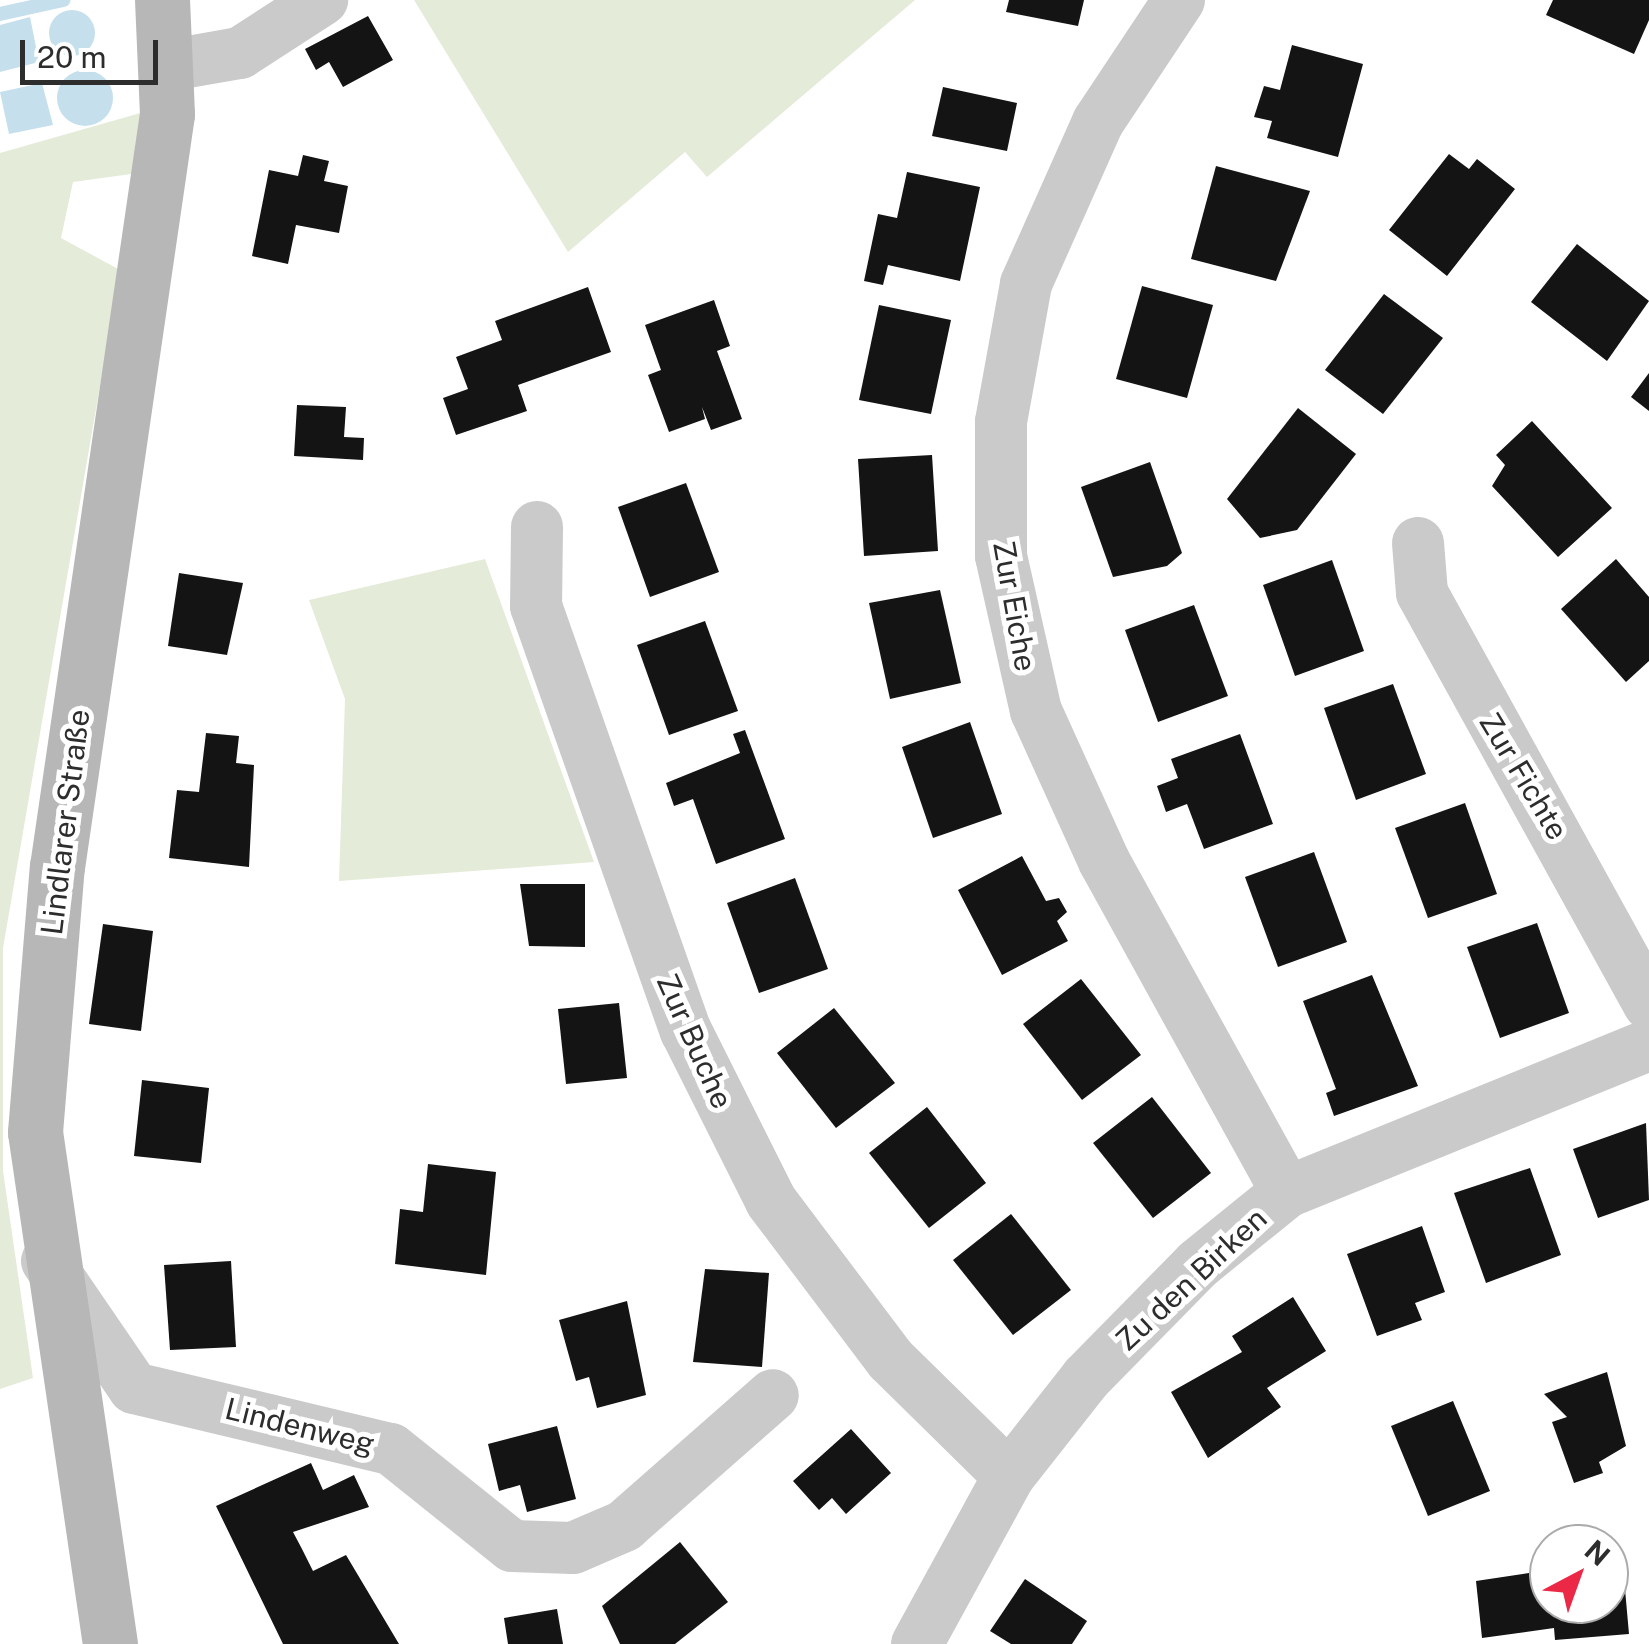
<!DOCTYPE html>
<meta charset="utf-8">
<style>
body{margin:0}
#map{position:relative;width:1649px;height:1644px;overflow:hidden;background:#fff;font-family:"Public Sans",sans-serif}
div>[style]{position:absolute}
.green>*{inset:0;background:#e4ebd9}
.water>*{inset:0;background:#c5e0ec}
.round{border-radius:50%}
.stream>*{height:14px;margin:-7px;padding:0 7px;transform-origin:7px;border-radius:7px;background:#c5e0ec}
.building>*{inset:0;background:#141414}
.minor>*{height:52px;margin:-26px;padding:0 26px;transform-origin:26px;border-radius:26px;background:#cacaca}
.secondary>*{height:55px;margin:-27.5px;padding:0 27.5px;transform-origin:27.5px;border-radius:27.5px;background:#b7b7b7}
span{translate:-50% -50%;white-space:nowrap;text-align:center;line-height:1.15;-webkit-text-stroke:10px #fff;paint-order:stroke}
.street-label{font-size:30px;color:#2d2d2d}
.north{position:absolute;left:1529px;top:1524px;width:100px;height:100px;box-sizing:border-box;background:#fff;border:2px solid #ababab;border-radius:50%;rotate:41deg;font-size:28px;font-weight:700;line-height:40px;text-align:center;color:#2d2d2d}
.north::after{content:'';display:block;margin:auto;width:35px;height:45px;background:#eb2845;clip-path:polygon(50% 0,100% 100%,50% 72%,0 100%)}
.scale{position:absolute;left:20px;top:40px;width:138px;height:45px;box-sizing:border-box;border:5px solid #2d2d2d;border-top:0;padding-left:12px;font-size:30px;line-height:35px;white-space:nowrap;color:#2d2d2d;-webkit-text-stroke:8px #fff;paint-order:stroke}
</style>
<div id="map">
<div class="green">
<div style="clip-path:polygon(414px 0,915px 0,707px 177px,685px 152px,568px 252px)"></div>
<div style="clip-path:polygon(144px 112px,138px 173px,73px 182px,61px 238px,120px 270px,3px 948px,3px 1171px,33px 1378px,0 1389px,0 153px)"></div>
<div style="clip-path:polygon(485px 559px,594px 862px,339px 881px,345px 699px,309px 600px)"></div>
</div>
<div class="water">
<div class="round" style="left:49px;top:10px;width:46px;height:46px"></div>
<div style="clip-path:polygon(30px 17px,39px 62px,0 72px,0 25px)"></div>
<div class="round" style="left:57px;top:70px;width:56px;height:56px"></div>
<div style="clip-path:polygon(42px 83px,53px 125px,9px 134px,0 92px)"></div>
</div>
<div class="stream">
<div style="left:0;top:14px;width:65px;rotate:-12.5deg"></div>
</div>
<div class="building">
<div style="clip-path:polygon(1009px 0,1084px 0,1078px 26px,1006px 12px)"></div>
<div style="clip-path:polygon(1553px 0,1649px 0,1649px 20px,1634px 54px,1546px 15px)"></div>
<div style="clip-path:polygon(368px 16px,393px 60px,343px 87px,329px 62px,316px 70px,305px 49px)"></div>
<div style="clip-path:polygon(1292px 45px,1363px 64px,1338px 157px,1267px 138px,1272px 121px,1254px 117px,1264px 86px,1280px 90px)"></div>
<div style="clip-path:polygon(943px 87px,1017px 103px,1007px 151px,932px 136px)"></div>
<div style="clip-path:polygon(1449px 154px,1469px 169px,1477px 159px,1515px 189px,1447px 276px,1389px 230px)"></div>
<div style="clip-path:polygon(303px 155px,329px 161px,324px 181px,348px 186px,339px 233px,296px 225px,288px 264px,252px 256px,269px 170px,298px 176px)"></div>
<div style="clip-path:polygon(1216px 166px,1310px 191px,1276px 281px,1191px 259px)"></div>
<div style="clip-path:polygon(907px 172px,980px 187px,960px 281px,888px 265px,883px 285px,864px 281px,878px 214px,897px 218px)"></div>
<div style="clip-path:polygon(1577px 244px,1649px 301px,1607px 361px,1531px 302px)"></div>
<div style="clip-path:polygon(1142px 286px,1213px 305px,1187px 398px,1116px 379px)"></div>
<div style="clip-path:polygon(588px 287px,611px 352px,518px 385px,527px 411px,456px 435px,443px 398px,468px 389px,456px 357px,502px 340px,495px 321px)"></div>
<div style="clip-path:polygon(1384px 294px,1443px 338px,1383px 414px,1325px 370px)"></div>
<div style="clip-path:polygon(714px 300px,730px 346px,717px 351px,742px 419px,711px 430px,702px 407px,705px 419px,669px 432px,648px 375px,661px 370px,645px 325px)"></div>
<div style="clip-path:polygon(879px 305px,951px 320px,931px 414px,859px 400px)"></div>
<div style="clip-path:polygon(1649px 373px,1649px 411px,1631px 397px)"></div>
<div style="clip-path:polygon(297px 405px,346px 407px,344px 437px,364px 438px,363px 460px,294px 456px)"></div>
<div style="clip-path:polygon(1298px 408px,1356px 454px,1297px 530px,1260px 538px,1227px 499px)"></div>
<div style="clip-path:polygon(1532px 421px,1612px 508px,1558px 557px,1492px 486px,1505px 465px,1496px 455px)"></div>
<div style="clip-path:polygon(932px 455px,938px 551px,864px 556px,858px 459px)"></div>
<div style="clip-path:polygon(1150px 462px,1182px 553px,1167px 566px,1113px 577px,1081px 487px)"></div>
<div style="clip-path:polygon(686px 483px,719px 572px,650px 597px,618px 507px)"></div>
<div style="clip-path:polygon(1616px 559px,1649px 597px,1649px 661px,1626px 682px,1561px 609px)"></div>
<div style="clip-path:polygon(1332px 560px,1364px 651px,1295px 676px,1263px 585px)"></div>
<div style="clip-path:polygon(179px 573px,243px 583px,227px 655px,168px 646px)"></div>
<div style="clip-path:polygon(940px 590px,961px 683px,890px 699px,869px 603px)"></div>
<div style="clip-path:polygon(1194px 605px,1228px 696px,1158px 722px,1125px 630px)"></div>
<div style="clip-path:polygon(705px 621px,738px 711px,669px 735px,637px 645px)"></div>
<div style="clip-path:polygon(1393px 684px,1426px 774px,1356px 800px,1324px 708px)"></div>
<div style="clip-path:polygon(970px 722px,1002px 814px,933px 838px,902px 747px)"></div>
<div style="clip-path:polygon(745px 730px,785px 839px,716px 864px,693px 799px,674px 806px,666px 783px,740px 753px,733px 734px)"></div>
<div style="clip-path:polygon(206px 733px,239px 736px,236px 763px,254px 765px,249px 867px,169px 858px,177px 790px,199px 792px)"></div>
<div style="clip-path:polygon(1240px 734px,1273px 824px,1204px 849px,1187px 804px,1166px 812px,1157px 786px,1178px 778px,1171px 759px)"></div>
<div style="clip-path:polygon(1465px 803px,1497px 894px,1428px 918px,1395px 828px)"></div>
<div style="clip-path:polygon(1314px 852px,1347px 942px,1278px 967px,1245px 877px)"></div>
<div style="clip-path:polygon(1022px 856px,1046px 901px,1059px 898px,1067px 912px,1057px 921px,1068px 941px,1002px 975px,958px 890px)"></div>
<div style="clip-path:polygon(795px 878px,828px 969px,759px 993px,727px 903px)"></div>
<div style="clip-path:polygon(520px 884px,585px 884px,585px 947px,529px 946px)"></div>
<div style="clip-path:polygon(1537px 923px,1569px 1013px,1500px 1038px,1467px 947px)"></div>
<div style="clip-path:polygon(103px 924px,153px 931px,141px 1031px,89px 1024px)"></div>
<div style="clip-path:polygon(1372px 975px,1418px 1086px,1334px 1116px,1326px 1093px,1336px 1089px,1303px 1001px)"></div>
<div style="clip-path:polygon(1081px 979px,1141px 1055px,1082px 1100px,1023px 1024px)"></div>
<div style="clip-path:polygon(619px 1003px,627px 1078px,566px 1084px,558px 1009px)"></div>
<div style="clip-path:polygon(834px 1008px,895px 1083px,836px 1128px,777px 1053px)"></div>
<div style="clip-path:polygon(142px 1080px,209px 1088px,201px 1163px,134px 1156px)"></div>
<div style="clip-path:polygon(1152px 1097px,1211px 1173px,1153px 1218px,1093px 1143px)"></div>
<div style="clip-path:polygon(927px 1107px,986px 1183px,929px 1228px,869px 1153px)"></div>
<div style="clip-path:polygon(1646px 1123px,1649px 1200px,1598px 1218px,1573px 1149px)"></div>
<div style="clip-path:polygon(428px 1164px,496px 1172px,486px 1275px,395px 1264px,400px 1209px,423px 1212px)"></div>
<div style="clip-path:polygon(1530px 1168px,1561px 1255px,1486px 1283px,1454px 1193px)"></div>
<div style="clip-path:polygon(1011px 1214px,1071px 1290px,1013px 1335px,953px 1260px)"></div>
<div style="clip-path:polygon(1422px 1226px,1445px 1292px,1415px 1303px,1422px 1320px,1377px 1336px,1347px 1254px)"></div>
<div style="clip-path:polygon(231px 1261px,236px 1347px,170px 1350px,164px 1265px)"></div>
<div style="clip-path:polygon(705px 1269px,769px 1273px,762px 1367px,693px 1362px)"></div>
<div style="clip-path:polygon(1293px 1297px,1326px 1351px,1267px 1388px,1281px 1407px,1208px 1458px,1171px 1392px,1242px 1352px,1232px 1336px)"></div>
<div style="clip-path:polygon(627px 1301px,646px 1395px,597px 1408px,589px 1377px,576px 1381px,559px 1320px)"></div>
<div style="clip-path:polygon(1607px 1372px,1626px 1446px,1599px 1462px,1603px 1473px,1574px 1483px,1552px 1422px,1567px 1417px,1544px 1394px)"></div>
<div style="clip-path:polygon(1453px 1401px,1490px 1491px,1428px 1516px,1391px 1426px)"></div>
<div style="clip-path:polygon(557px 1426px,576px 1499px,527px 1512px,520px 1485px,499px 1491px,488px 1444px)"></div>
<div style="clip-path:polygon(851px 1429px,891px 1473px,846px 1514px,832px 1498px,819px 1510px,793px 1481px)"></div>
<div style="clip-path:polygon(311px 1463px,323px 1490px,354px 1475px,369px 1507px,293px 1532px,302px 1549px,313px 1571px,346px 1555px,399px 1644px,283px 1644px,249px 1574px,216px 1506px)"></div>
<div style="clip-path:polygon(680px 1542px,728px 1602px,675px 1644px,620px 1644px,602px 1606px)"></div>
<div style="clip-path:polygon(1549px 1570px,1549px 1604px,1609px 1604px,1609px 1579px,1624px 1578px,1629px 1634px,1555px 1640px,1554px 1628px,1482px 1638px,1476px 1581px)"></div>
<div style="clip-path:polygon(1025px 1579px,1087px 1621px,1072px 1644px,1011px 1644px,990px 1631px)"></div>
<div style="clip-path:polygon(557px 1609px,563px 1644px,508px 1644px,504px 1618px)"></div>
</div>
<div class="minor">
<div style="left:1179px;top:0;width:146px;rotate:123.6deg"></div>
<div style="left:1098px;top:122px;width:177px;rotate:114deg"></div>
<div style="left:1026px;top:284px;width:140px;rotate:100.3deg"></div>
<div style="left:1001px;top:422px;width:134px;rotate:90deg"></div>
<div style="left:1001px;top:556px;width:159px;rotate:77.3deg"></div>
<div style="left:1036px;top:711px;width:165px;rotate:65.6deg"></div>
<div style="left:1104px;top:861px;width:378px;rotate:61.1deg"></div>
<div style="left:171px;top:65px;width:70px;rotate:-9.9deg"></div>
<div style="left:240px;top:53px;width:98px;rotate:-32.9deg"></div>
<div style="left:537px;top:527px;width:79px;rotate:90.7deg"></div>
<div style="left:536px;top:606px;width:451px;rotate:70.6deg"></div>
<div style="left:686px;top:1031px;width:190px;rotate:63.4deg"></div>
<div style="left:771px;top:1201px;width:199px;rotate:53deg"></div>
<div style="left:891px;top:1360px;width:165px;rotate:44.5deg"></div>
<div style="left:1418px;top:543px;width:50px;rotate:85.4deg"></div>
<div style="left:1422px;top:593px;width:470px;rotate:61.1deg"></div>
<div style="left:47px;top:1261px;width:154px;rotate:55.6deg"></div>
<div style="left:134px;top:1388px;width:264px;rotate:13.4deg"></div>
<div style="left:391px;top:1449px;width:155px;rotate:38.7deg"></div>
<div style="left:512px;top:1546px;width:61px;rotate:1.9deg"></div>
<div style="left:573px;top:1548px;width:56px;rotate:-23.3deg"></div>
<div style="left:624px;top:1526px;width:198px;rotate:-41.3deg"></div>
<div style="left:917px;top:1644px;width:192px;rotate:-61.3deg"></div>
<div style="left:1009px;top:1476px;width:125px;rotate:-51.8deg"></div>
<div style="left:1086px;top:1378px;width:160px;rotate:-45.5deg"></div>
<div style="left:1198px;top:1264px;width:114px;rotate:-39deg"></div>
<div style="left:1287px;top:1192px;width:391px;rotate:-22.1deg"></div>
</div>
<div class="secondary">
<div style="left:110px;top:1644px;width:517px;rotate:-98.33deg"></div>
<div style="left:35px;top:1132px;width:266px;rotate:-85.3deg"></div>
<div style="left:57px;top:867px;width:761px;rotate:-81.69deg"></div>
<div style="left:167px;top:114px;width:114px;rotate:-92.5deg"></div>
</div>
<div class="street-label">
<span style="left:1015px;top:606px;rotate:80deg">Zur Eiche</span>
<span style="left:1524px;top:776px;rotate:59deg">Zur Fichte</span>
<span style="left:65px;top:822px;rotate:-83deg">Lindlarer Straße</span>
<span style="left:695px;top:1041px;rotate:66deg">Zur Buche</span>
<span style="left:1191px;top:1279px;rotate:-43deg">Zu den Birken</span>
<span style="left:300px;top:1426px;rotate:14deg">Lindenweg</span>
</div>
<div class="north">N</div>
<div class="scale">20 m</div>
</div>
